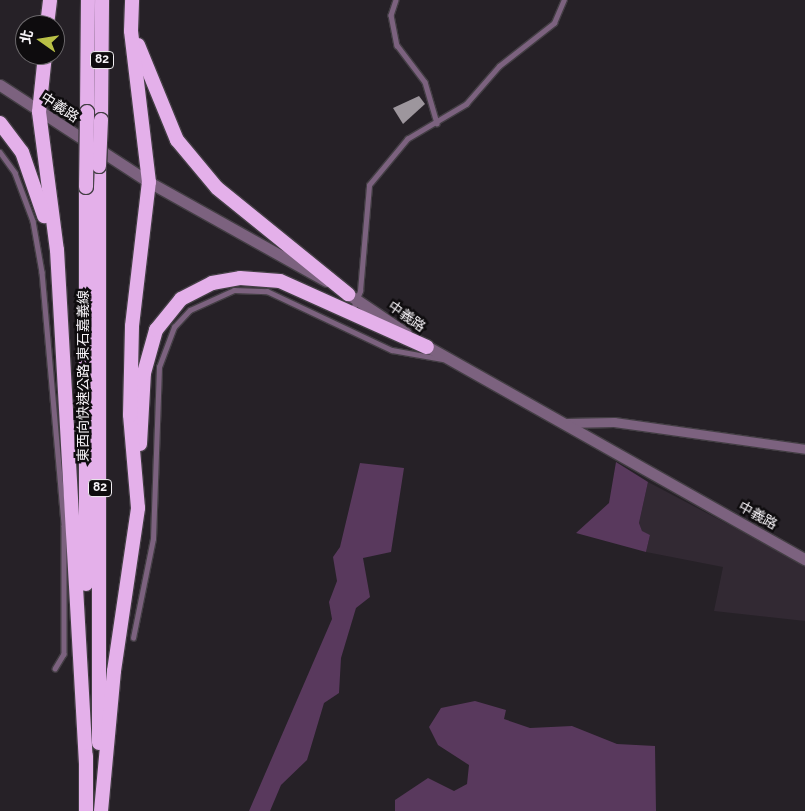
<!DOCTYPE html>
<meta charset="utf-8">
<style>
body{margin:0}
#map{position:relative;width:805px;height:811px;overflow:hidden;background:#262127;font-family:Raleway,"Noto Sans TC",sans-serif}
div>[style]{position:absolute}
.built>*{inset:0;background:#322933}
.green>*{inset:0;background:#59395d}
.building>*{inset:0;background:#9d969d}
.roads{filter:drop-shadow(1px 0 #433e44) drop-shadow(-1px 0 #433e44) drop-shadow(0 1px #433e44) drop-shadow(0 -1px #433e44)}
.service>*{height:4.5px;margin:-2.25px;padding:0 2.25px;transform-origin:2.25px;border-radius:2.25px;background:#7c627f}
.minor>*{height:9px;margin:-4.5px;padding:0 4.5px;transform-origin:4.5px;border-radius:4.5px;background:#7c627f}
.tertiary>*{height:11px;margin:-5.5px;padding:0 5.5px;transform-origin:5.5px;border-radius:5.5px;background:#7c627f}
.trunk>*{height:14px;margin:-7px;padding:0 7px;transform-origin:7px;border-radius:7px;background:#e4b0ea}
.bridges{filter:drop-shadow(1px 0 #433e44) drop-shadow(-1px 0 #433e44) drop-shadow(0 1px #433e44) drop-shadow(0 -1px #433e44)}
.trunk-bridge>*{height:14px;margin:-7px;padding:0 7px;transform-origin:7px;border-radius:7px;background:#e4b0ea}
span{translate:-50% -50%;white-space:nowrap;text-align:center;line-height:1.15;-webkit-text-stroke:5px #0e0c0e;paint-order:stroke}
.shield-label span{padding:1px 4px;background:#0e0c0e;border:1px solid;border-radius:4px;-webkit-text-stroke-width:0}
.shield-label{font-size:12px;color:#f6f3f7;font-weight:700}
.street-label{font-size:14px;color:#f6f3f7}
.north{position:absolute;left:15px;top:15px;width:50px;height:50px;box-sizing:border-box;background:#0e0c0e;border:1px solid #6b686b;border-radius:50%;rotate:283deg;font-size:14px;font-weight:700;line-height:20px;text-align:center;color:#f6f3f7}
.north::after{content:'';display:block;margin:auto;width:18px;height:22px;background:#b9c046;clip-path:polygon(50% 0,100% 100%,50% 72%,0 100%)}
</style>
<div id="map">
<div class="built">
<div style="clip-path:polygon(648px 482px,805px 565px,805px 621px,714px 611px,723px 567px,646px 552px,650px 535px,642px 532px,639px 523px)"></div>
</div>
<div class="green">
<div style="clip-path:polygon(616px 462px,648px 482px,639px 523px,642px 531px,650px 535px,646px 552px,576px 533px,609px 503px)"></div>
<div style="clip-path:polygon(360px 463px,404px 468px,391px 552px,363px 558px,370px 597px,356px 608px,341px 658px,339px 693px,324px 703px,307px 760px,281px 785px,270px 811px,249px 811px,332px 619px,329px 602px,337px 581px,333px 557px,340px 547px)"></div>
<div style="clip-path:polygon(475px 701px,506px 710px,504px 719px,530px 728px,572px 726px,617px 744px,655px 746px,656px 811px,395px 811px,395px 800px,428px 778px,454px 791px,467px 784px,469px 765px,438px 745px,429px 727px,441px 708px)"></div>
</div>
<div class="building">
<div style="clip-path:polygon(419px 96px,425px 104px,403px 124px,393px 108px)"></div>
</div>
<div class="roads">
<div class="service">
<div style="left:396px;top:0;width:16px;rotate:108deg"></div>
<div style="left:391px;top:15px;width:31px;rotate:79deg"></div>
<div style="left:397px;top:45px;width:46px;rotate:52.9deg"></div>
<div style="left:425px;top:82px;width:43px;rotate:73.7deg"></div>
<div style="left:0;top:152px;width:26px;rotate:54deg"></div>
<div style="left:15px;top:173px;width:51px;rotate:69.4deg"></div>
<div style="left:33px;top:221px;width:52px;rotate:80deg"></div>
<div style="left:42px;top:272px;width:255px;rotate:85deg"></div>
<div style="left:64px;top:526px;width:128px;rotate:90deg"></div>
<div style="left:64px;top:654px;width:17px;rotate:121deg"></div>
<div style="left:352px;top:311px;width:22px;rotate:-68deg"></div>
<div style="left:360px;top:291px;width:106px;rotate:-85.1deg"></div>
<div style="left:369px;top:185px;width:60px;rotate:-50.4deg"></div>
<div style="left:407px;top:139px;width:69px;rotate:-30.7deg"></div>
<div style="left:466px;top:104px;width:50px;rotate:-49deg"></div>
<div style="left:499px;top:66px;width:70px;rotate:-38deg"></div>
<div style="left:554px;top:23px;width:25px;rotate:-67deg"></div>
<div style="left:133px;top:638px;width:101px;rotate:-78.6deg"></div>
<div style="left:153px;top:539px;width:172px;rotate:-88deg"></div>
<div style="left:159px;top:367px;width:43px;rotate:-69.4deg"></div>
<div style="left:174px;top:327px;width:23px;rotate:-47deg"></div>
<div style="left:190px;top:310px;width:48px;rotate:-24.4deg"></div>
<div style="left:234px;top:290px;width:33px;rotate:2deg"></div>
<div style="left:267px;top:291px;width:138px;rotate:25.3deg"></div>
<div style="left:392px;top:350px;width:51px;rotate:10.2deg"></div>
</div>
<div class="minor">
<div style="left:565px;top:423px;width:49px;rotate:-1.2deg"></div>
<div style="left:614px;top:422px;width:193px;rotate:8deg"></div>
</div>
<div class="tertiary">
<div style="left:0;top:85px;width:178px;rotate:33.1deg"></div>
<div style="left:149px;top:182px;width:203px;rotate:29.2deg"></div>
<div style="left:342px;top:290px;width:77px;rotate:33.9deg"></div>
<div style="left:421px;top:343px;width:441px;rotate:29.4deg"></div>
</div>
<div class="trunk">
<div style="left:47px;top:25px;width:25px;rotate:-83deg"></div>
<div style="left:138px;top:45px;width:103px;rotate:67.7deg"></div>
<div style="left:177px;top:140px;width:62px;rotate:50.2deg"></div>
<div style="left:217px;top:188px;width:169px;rotate:39deg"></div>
<div style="left:45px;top:55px;width:57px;rotate:96deg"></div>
<div style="left:39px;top:112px;width:139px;rotate:82.6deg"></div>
<div style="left:57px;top:250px;width:515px;rotate:86.77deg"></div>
<div style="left:87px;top:112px;width:112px;rotate:-89.5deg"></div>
<div style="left:101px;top:120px;width:120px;rotate:-89.5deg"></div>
<div style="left:0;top:123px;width:36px;rotate:53deg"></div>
<div style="left:22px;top:152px;width:68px;rotate:71deg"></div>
<div style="left:99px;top:166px;width:577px;rotate:90deg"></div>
<div style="left:140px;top:444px;width:71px;rotate:-86.8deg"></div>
<div style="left:144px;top:373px;width:45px;rotate:-74.4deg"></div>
<div style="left:156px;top:330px;width:40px;rotate:-51deg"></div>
<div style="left:181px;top:299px;width:35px;rotate:-27deg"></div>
<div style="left:212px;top:283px;width:28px;rotate:-10deg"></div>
<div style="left:240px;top:278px;width:40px;rotate:4.3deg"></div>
<div style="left:280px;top:281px;width:161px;rotate:24.2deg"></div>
<div style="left:86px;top:584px;width:397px;rotate:-90deg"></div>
<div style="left:86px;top:811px;width:55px;rotate:-90deg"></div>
<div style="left:101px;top:811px;width:141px;rotate:-84.7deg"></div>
<div style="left:114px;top:671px;width:165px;rotate:-81.6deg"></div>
<div style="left:138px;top:508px;width:93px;rotate:-94.9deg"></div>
<div style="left:130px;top:415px;width:89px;rotate:-88.7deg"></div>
<div style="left:132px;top:326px;width:145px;rotate:-83.3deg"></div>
<div style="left:149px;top:182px;width:152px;rotate:-96.8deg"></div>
<div style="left:131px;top:31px;width:31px;rotate:-88deg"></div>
</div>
</div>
<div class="bridges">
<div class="trunk-bridge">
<div style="left:99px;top:166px;width:46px;rotate:-87.5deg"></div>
<div style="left:86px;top:187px;width:75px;rotate:-89.2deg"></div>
</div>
</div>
<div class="shield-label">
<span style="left:102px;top:60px">82</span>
<span style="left:100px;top:488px">82</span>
</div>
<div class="street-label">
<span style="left:60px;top:107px;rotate:33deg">中義路</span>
<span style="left:407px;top:316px;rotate:35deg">中義路</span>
<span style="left:83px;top:376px;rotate:-90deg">東西向快速公路 東石嘉義線</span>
<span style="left:758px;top:515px;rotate:29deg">中義路</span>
</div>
<div class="north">北</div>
</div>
